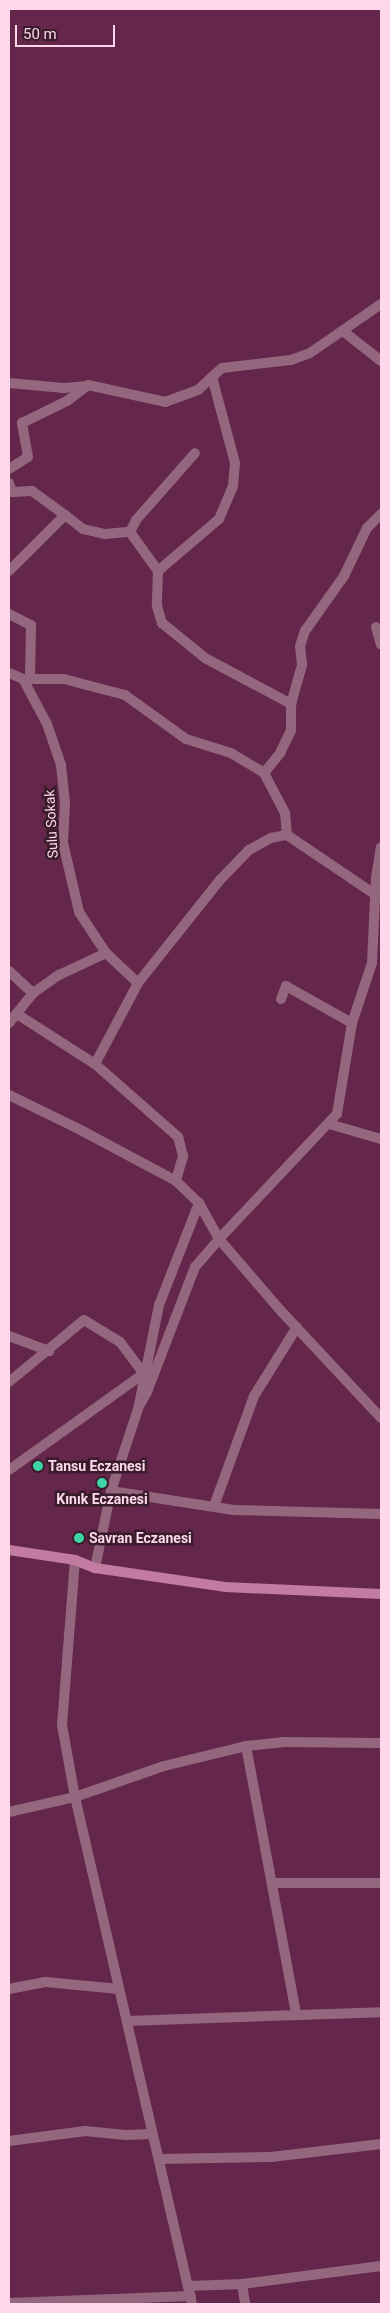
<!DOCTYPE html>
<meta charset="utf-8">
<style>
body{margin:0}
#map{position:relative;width:390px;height:2313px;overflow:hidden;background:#65264b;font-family:Roboto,sans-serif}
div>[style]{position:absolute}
.minor>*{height:10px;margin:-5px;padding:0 5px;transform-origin:5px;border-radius:5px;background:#94677f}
.tertiary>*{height:10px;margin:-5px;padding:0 5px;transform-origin:5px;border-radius:5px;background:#94677f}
.secondary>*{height:10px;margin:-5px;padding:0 5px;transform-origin:5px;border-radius:5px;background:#c27ba1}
.dots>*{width:14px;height:14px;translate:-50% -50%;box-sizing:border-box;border:2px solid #391c2c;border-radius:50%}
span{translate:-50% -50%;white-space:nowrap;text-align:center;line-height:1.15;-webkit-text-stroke:5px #391c2c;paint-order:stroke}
.street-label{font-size:14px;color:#ffd7eb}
.poi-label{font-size:14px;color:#ffd7eb;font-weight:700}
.left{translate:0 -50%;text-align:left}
.frame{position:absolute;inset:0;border:10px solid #ffd7eb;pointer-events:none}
.scale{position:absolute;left:15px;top:25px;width:100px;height:22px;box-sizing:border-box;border:2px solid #ffd7eb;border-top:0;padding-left:6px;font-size:15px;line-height:18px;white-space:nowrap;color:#ffd7eb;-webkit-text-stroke:4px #391c2c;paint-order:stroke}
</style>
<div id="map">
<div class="minor">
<div style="left:343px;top:331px;width:48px;rotate:38.3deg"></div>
<div style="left:212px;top:377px;width:13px;rotate:-42deg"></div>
<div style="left:222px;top:368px;width:69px;rotate:-6.6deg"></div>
<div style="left:291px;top:360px;width:20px;rotate:-20deg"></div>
<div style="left:310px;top:353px;width:86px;rotate:-34.6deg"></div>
<div style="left:9px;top:383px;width:55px;rotate:5.2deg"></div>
<div style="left:64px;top:388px;width:23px;rotate:-5deg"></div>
<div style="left:9px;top:469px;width:22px;rotate:-32deg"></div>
<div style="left:28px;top:457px;width:35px;rotate:-100deg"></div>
<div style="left:22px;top:423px;width:50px;rotate:-26.1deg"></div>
<div style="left:67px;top:401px;width:26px;rotate:-37deg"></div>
<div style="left:88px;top:385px;width:79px;rotate:12.4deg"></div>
<div style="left:165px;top:402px;width:35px;rotate:-20deg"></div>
<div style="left:198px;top:390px;width:19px;rotate:-43deg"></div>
<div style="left:212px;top:377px;width:89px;rotate:75deg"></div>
<div style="left:235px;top:463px;width:23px;rotate:95deg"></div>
<div style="left:233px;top:486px;width:36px;rotate:113deg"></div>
<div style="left:219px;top:519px;width:80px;rotate:139.6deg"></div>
<div style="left:9px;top:483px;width:9px;rotate:72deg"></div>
<div style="left:12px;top:492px;width:20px;rotate:-3deg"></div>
<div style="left:32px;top:491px;width:41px;rotate:36deg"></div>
<div style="left:130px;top:532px;width:13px;rotate:-63deg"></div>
<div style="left:136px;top:520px;width:89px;rotate:-48.6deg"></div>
<div style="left:9px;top:571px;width:79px;rotate:-45deg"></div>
<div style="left:65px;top:515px;width:23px;rotate:38deg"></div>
<div style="left:83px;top:529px;width:23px;rotate:13deg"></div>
<div style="left:105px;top:534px;width:25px;rotate:-5deg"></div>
<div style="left:130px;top:532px;width:48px;rotate:54.3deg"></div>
<div style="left:158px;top:571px;width:35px;rotate:92deg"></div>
<div style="left:157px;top:606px;width:18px;rotate:74deg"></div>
<div style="left:162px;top:623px;width:55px;rotate:39.1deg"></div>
<div style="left:205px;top:658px;width:98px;rotate:28.1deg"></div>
<div style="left:9px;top:614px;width:25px;rotate:27deg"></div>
<div style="left:31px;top:625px;width:52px;rotate:91.1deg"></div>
<div style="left:376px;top:627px;width:18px;rotate:74deg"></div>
<div style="left:9px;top:673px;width:15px;rotate:23deg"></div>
<div style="left:23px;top:679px;width:51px;rotate:61.9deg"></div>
<div style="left:47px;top:724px;width:43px;rotate:71.1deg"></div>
<div style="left:61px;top:765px;width:38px;rotate:84deg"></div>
<div style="left:65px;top:803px;width:40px;rotate:92.9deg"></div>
<div style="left:63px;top:843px;width:71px;rotate:76.9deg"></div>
<div style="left:79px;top:912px;width:49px;rotate:56.6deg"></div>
<div style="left:106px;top:953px;width:44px;rotate:43.2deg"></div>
<div style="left:23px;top:679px;width:41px"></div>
<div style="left:64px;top:679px;width:63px;rotate:14.7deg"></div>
<div style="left:125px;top:695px;width:75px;rotate:35.8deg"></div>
<div style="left:186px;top:739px;width:47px;rotate:17.3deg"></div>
<div style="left:231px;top:753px;width:39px;rotate:31deg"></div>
<div style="left:264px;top:773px;width:45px;rotate:62.3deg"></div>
<div style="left:285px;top:813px;width:22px;rotate:85deg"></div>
<div style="left:264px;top:773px;width:26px;rotate:-51deg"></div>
<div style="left:280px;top:753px;width:25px;rotate:-64deg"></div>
<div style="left:291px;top:730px;width:26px;rotate:-90deg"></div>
<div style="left:291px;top:704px;width:41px;rotate:-74.2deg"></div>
<div style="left:302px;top:665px;width:19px;rotate:-96deg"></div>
<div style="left:300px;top:646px;width:16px;rotate:-72deg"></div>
<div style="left:305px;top:631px;width:67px;rotate:-54.7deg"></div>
<div style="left:344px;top:576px;width:53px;rotate:-64.4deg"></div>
<div style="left:367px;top:528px;width:20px;rotate:-45deg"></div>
<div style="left:9px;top:971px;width:33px;rotate:43deg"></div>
<div style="left:281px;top:999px;width:14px;rotate:-69deg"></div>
<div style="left:286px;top:986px;width:76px;rotate:29.3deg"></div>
<div style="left:17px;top:1014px;width:93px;rotate:32.7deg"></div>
<div style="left:95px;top:1064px;width:111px;rotate:41.3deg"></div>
<div style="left:178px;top:1137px;width:20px;rotate:75deg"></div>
<div style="left:183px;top:1156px;width:26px;rotate:106deg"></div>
<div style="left:95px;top:1064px;width:92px;rotate:-62deg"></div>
<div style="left:138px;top:983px;width:132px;rotate:-51.5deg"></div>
<div style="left:220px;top:880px;width:42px;rotate:-46deg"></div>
<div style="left:249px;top:850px;width:25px;rotate:-29deg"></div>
<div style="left:271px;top:838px;width:16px;rotate:-11deg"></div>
<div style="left:287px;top:835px;width:107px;rotate:34deg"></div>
<div style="left:329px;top:1124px;width:54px;rotate:16.1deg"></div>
<div style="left:219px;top:1239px;width:172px;rotate:-46.7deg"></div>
<div style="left:337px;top:1114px;width:92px;rotate:-80.6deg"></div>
<div style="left:352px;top:1023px;width:63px;rotate:-71.6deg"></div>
<div style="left:372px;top:963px;width:85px;rotate:-87.3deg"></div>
<div style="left:376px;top:878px;width:31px;rotate:-81deg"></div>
<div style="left:9px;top:1336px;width:43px;rotate:20.6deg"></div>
<div style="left:9px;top:1382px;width:97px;rotate:-39.6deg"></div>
<div style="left:84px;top:1320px;width:42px;rotate:31.4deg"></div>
<div style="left:120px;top:1342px;width:39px;rotate:53deg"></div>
<div style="left:9px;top:1470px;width:173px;rotate:-35.6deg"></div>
<div style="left:111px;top:1491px;width:124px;rotate:8.8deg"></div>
<div style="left:234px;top:1510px;width:147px;rotate:1.6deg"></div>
<div style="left:214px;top:1506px;width:117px;rotate:-70deg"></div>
<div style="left:254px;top:1396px;width:81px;rotate:-58.1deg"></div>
<div style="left:75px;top:1560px;width:166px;rotate:94.5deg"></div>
<div style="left:62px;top:1725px;width:73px;rotate:79.8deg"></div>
<div style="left:75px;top:1797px;width:520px;rotate:77.01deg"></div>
<div style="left:246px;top:1746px;width:272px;rotate:79.4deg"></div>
<div style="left:9px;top:1812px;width:68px;rotate:-12.8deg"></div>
<div style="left:75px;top:1797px;width:94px;rotate:-19.2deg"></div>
<div style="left:164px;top:1766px;width:84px;rotate:-13.7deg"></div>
<div style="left:246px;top:1746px;width:36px;rotate:-6deg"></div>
<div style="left:282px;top:1742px;width:99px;rotate:0.6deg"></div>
<div style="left:273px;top:1883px;width:108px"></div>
<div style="left:9px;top:1989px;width:38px;rotate:-11deg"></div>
<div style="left:46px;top:1982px;width:73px;rotate:5.5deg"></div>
<div style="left:127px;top:2021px;width:254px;rotate:-2deg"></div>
<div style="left:9px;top:2141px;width:77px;rotate:-7.5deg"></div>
<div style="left:85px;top:2131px;width:41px;rotate:5.6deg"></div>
<div style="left:126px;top:2135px;width:26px;rotate:-2deg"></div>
<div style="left:159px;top:2159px;width:112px;rotate:-1deg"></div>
<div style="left:271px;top:2157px;width:111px;rotate:-6.7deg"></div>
<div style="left:242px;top:2284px;width:20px;rotate:81deg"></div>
<div style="left:189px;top:2286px;width:53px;rotate:-2.2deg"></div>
<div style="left:242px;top:2284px;width:140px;rotate:-7.4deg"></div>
<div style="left:9px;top:2303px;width:182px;rotate:-2.2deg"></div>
</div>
<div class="tertiary">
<div style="left:9px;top:1023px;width:38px;rotate:-51deg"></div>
<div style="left:33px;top:993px;width:32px;rotate:-35deg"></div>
<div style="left:59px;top:975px;width:52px;rotate:-25.1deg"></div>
<div style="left:9px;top:1095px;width:73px;rotate:25.9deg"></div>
<div style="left:75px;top:1127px;width:115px;rotate:28.1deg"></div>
<div style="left:176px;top:1181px;width:32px;rotate:44deg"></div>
<div style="left:199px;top:1203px;width:41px;rotate:60.9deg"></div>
<div style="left:219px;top:1239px;width:95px;rotate:49.3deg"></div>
<div style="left:281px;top:1311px;width:146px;rotate:46.9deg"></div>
<div style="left:139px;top:1405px;width:102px;rotate:-78.7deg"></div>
<div style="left:159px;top:1305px;width:110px;rotate:-68.6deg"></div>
<div style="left:95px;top:1568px;width:79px;rotate:-78.3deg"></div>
<div style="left:111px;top:1491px;width:89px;rotate:-71.8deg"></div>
<div style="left:139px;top:1406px;width:16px;rotate:-60deg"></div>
<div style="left:147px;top:1392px;width:134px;rotate:-69deg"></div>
<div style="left:195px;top:1267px;width:37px;rotate:-49deg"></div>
</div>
<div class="secondary">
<div style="left:9px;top:1550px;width:67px;rotate:8.6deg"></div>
<div style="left:75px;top:1560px;width:22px;rotate:22deg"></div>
<div style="left:95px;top:1568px;width:131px;rotate:8.3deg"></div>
<div style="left:225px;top:1587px;width:156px;rotate:2.6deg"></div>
</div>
<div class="dots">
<div style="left:38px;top:1466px;background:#3ed4a3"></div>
<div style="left:102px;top:1483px;background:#3ed4a3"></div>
<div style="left:79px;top:1538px;background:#3ed4a3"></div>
</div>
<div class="street-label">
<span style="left:51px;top:824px;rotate:-93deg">Sulu Sokak</span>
</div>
<div class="poi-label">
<span class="left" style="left:48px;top:1466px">Tansu Eczanesi</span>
<span style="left:102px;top:1499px">Kınık Eczanesi</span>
<span class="left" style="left:89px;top:1538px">Savran Eczanesi</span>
</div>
<div class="frame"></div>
<div class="scale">50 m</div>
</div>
